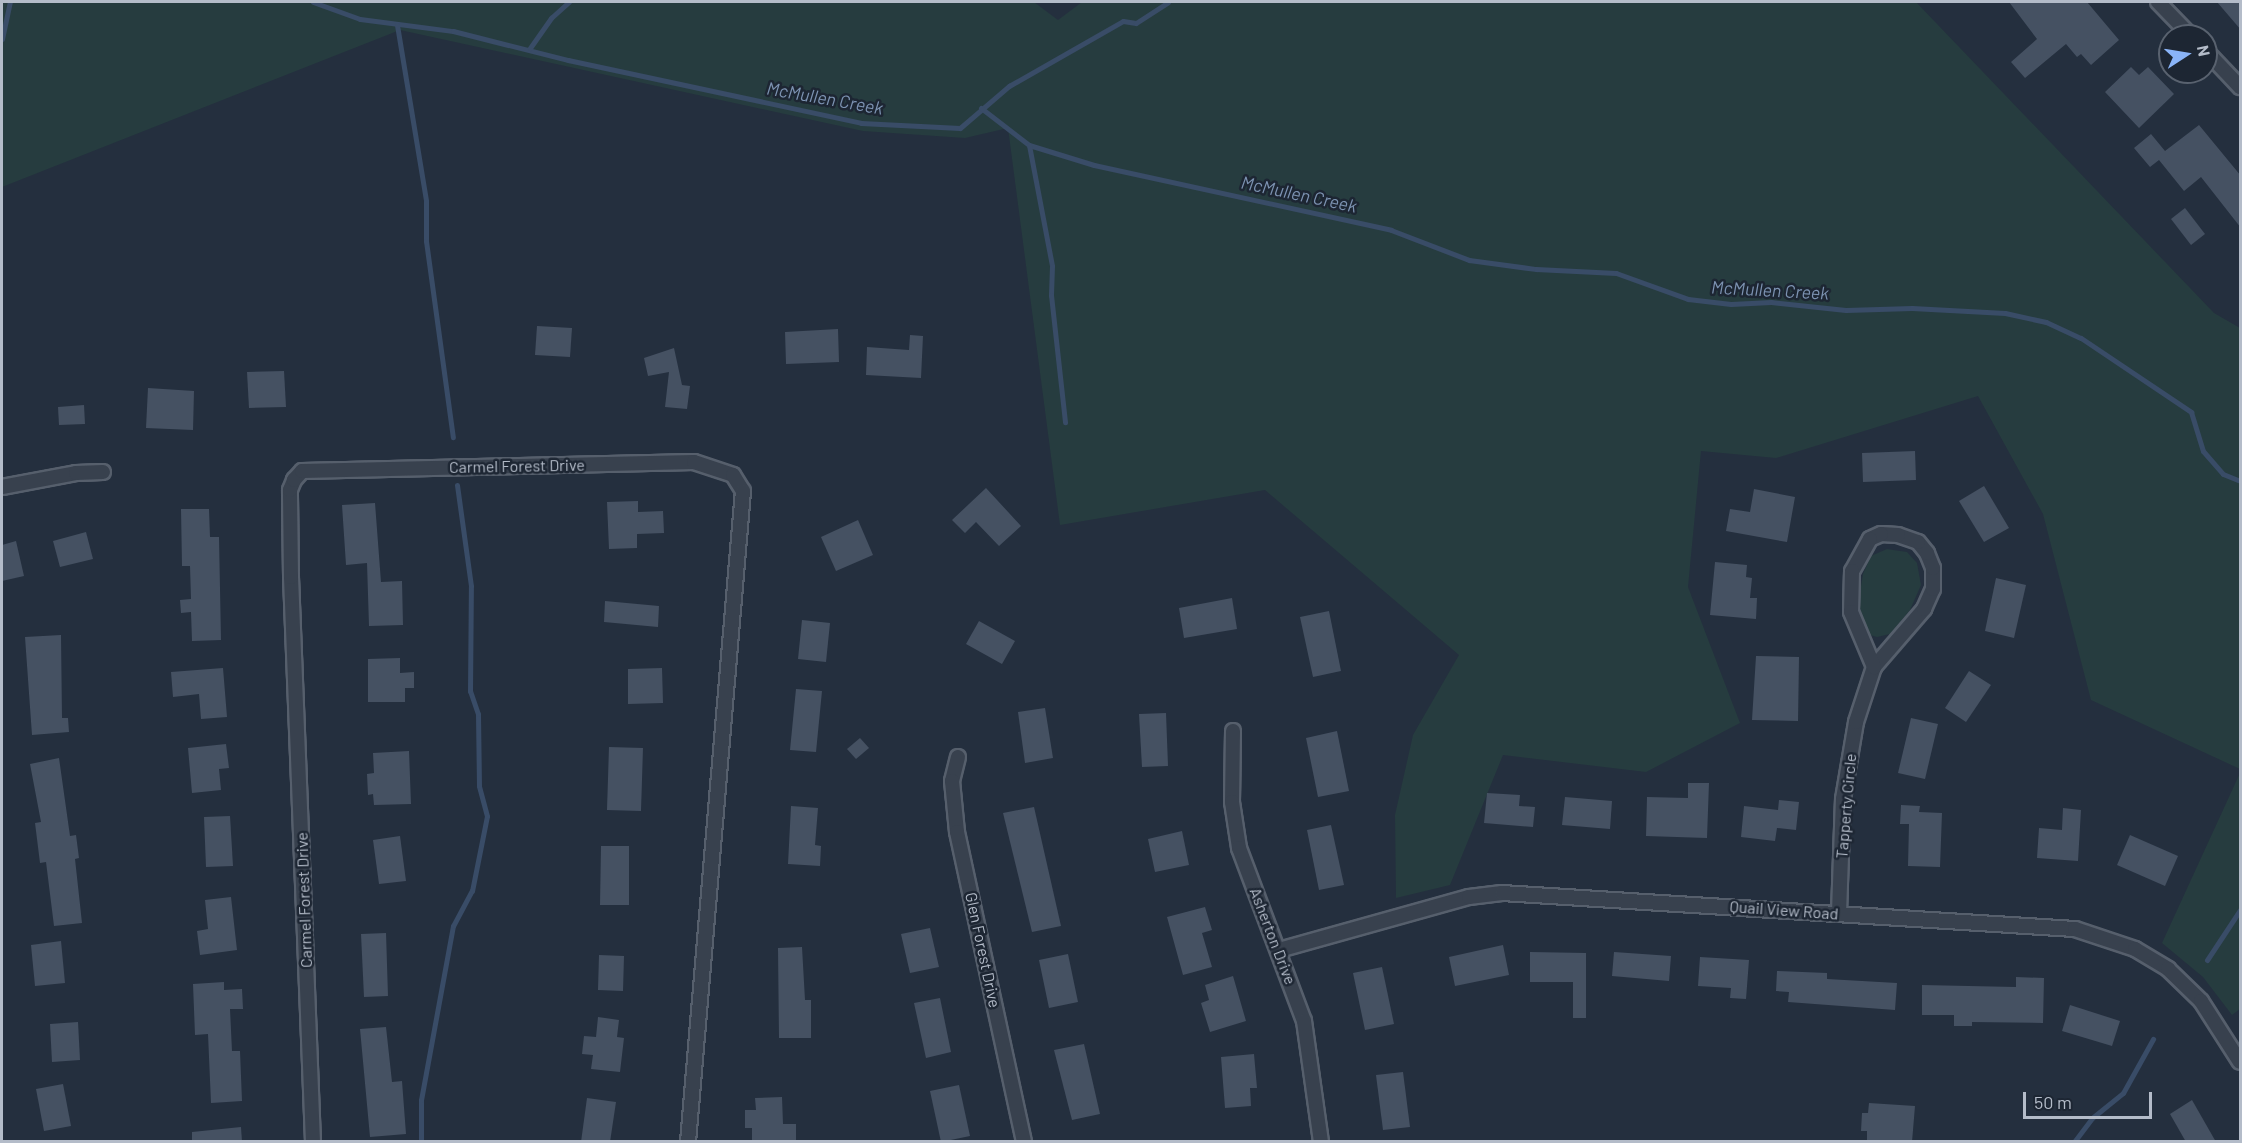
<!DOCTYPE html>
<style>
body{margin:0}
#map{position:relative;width:2242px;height:1143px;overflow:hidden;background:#242f3e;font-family:Barlow,sans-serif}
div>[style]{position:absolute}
.green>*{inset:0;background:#263c3f}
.stream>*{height:5px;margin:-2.5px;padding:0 2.5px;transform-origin:2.5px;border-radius:2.5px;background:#394c67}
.building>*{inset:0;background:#455162}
.roads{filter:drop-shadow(2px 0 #565f6c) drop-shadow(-2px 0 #565f6c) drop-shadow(0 2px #565f6c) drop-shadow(0 -2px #565f6c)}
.street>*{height:14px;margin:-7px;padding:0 7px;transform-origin:7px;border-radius:7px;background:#38414e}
span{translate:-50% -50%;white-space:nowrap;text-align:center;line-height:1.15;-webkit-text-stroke:5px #1d2633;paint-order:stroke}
.street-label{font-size:16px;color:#b4bcc9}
.water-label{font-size:18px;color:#7c92b1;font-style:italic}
.frame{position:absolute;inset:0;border:3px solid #b4bcc9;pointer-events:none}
.north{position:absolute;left:2158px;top:24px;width:60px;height:60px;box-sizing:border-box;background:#1d2633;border:2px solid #59626f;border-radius:50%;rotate:78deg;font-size:16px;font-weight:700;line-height:24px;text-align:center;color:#b4bcc9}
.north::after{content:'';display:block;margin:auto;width:21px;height:27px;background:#8ab4f8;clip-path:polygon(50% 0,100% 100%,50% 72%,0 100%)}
.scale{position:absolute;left:2023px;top:1092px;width:129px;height:27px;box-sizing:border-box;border:3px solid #b4bcc9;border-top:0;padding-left:8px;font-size:18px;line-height:21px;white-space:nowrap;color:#b4bcc9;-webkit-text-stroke:4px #1d2633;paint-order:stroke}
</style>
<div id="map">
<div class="green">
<div style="clip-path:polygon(2px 2px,1034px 2px,1058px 20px,1082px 2px,1916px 2px,2214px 313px,2240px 328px,2240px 769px,2091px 700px,2043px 514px,1978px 396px,1776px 458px,1701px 451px,1688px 587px,1740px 723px,1646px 772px,1503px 755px,1450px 885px,1396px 898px,1395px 815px,1413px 735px,1459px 655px,1265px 490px,1060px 525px,1008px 128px,965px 138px,863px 131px,400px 30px,2px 187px)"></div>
<div style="clip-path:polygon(1887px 549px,1907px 552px,1917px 563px,1921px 585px,1910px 610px,1890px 634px,1877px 637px,1870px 635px,1861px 617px,1859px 598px,1863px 574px,1871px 556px)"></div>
<div style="clip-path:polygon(2240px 773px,2240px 1009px,2232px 1015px,2203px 977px,2162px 943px)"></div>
</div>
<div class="stream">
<div style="left:313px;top:2px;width:50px;rotate:19.9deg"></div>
<div style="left:360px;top:19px;width:94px;rotate:7.4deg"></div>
<div style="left:453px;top:31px;width:119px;rotate:14.2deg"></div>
<div style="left:568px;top:60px;width:300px;rotate:12.1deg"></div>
<div style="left:861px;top:123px;width:99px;rotate:2.9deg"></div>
<div style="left:960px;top:128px;width:65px;rotate:-40.6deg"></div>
<div style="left:1009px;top:86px;width:131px;rotate:-29.7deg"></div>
<div style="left:1123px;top:21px;width:13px;rotate:9deg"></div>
<div style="left:1136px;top:23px;width:38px;rotate:-33deg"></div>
<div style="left:397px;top:25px;width:178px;rotate:80.6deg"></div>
<div style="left:426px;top:201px;width:40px;rotate:90deg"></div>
<div style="left:426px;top:241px;width:198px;rotate:82.2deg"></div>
<div style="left:2px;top:39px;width:38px;rotate:-78deg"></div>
<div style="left:530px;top:48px;width:37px;rotate:-55deg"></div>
<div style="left:551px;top:18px;width:24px;rotate:-42deg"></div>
<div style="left:981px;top:108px;width:61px;rotate:37.6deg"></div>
<div style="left:1029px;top:145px;width:68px;rotate:17.1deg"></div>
<div style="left:1094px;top:165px;width:304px;rotate:12.3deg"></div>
<div style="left:1391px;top:230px;width:84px;rotate:21deg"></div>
<div style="left:1469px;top:260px;width:68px;rotate:7.7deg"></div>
<div style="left:1536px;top:269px;width:80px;rotate:2.9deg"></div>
<div style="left:1616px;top:273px;width:77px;rotate:19.9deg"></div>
<div style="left:1688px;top:299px;width:43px;rotate:6.6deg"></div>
<div style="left:1731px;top:304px;width:40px;rotate:-2.9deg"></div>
<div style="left:1771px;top:302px;width:75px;rotate:6.1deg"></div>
<div style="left:1846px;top:310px;width:66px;rotate:-1.7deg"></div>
<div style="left:1912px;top:308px;width:93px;rotate:3.1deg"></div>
<div style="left:2005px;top:313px;width:42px;rotate:12.4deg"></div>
<div style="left:2046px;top:322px;width:38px;rotate:25deg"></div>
<div style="left:2081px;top:338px;width:133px;rotate:33.9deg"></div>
<div style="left:2191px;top:412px;width:41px;rotate:72.9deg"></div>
<div style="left:2203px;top:451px;width:30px;rotate:49deg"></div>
<div style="left:2223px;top:474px;width:18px;rotate:22deg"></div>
<div style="left:1029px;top:145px;width:123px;rotate:79.2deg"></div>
<div style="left:1052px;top:266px;width:29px;rotate:92deg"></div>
<div style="left:1051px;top:295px;width:128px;rotate:83.7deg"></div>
<div style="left:2207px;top:960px;width:60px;rotate:-56.6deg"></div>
<div style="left:421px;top:1142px;width:42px;rotate:-90deg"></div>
<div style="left:421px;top:1100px;width:177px;rotate:-79.6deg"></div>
<div style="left:453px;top:926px;width:40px;rotate:-62deg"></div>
<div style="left:472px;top:891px;width:76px;rotate:-78.7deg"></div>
<div style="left:487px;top:816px;width:31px;rotate:-105deg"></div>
<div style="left:479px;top:786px;width:72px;rotate:-90.8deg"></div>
<div style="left:478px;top:714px;width:24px;rotate:-109deg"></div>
<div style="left:470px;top:691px;width:105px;rotate:-89.5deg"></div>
<div style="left:471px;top:586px;width:102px;rotate:-97.9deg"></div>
<div style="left:2074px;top:1142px;width:30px;rotate:-53deg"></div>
<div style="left:2092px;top:1118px;width:40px;rotate:-39deg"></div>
<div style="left:2123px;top:1093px;width:62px;rotate:-60.9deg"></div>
</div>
<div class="building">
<div style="clip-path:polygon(2009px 2px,2087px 2px,2119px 40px,2091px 65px,2081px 54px,2077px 57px,2066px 44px,2025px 78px,2011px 62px,2037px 39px)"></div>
<div style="clip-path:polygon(2217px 2px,2241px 2px,2241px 30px)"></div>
<div style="clip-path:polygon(2131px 67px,2139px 75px,2148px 67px,2174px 94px,2139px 128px,2105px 92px)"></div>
<div style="clip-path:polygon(2199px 125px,2241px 176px,2241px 228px,2201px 177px,2184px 191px,2159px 160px,2150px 167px,2134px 148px,2151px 134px,2165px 151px)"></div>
<div style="clip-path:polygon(2185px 208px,2205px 234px,2191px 245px,2171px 219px)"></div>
<div style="clip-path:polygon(537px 326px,572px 328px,570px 357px,535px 355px)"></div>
<div style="clip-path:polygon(838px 329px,839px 362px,786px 364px,785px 332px)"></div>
<div style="clip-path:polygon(910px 335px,923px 336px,921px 378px,866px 375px,867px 347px,909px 350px)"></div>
<div style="clip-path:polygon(674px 348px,682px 385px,690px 386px,687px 409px,665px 407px,669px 372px,648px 376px,644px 358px)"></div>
<div style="clip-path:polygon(284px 371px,286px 407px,249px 408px,247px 372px)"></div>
<div style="clip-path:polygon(148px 388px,194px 391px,193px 430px,146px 428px)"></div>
<div style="clip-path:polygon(84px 405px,85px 424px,59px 425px,58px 407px)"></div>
<div style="clip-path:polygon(1915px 451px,1916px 480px,1863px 482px,1862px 453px)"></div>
<div style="clip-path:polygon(1984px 486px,2009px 528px,1984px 542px,1959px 501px)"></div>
<div style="clip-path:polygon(986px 488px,1021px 526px,999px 546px,976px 522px,965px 533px,952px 520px)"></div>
<div style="clip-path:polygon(1754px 489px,1795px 497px,1787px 542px,1726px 531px,1730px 509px,1750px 512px)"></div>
<div style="clip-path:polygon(638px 501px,638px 512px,663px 511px,664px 533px,637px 534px,637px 548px,609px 549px,607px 502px)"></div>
<div style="clip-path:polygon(375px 503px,381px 582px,402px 581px,403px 625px,369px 626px,367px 563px,346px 565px,342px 505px)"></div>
<div style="clip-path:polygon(181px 509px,209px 509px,210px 537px,219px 537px,221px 640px,192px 641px,191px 612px,181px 613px,180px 600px,191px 599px,190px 566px,182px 566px)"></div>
<div style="clip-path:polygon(858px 520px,873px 555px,836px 571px,821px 537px)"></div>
<div style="clip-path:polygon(86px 532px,93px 559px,60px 567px,53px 541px)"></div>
<div style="clip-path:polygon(16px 541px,24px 576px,2px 581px,2px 545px)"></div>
<div style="clip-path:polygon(1715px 562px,1747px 565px,1746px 577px,1752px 578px,1750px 598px,1757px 598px,1756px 619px,1710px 615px)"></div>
<div style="clip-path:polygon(1996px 578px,2026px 585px,2014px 638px,1985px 631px)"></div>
<div style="clip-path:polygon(1232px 598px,1237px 629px,1184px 638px,1179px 608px)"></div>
<div style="clip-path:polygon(605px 601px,659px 606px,658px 627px,604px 622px)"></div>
<div style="clip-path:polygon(1329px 611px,1341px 671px,1313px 677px,1300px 617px)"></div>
<div style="clip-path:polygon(802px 620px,830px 623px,826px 662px,798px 659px)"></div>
<div style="clip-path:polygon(979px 621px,1015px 641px,1002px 664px,966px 644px)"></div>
<div style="clip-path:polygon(61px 635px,62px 718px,68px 718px,69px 732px,32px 735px,25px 637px)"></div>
<div style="clip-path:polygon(1756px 656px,1799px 657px,1798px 721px,1752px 720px)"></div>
<div style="clip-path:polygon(400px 658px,400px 673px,414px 672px,414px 688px,405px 688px,405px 702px,368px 702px,368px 659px)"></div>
<div style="clip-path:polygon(223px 668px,227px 717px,201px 719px,199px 694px,173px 697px,171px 672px)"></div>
<div style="clip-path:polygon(662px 668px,663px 703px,628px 704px,628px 669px)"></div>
<div style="clip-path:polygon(1969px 671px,1991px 685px,1966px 722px,1945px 708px)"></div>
<div style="clip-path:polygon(796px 689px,822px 691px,816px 752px,790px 750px)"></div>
<div style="clip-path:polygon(1045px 708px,1053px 758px,1025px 763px,1018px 712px)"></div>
<div style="clip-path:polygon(1166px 713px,1168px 766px,1142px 767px,1139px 714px)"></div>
<div style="clip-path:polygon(1911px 718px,1938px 724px,1925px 779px,1898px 773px)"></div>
<div style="clip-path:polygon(1337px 731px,1349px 791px,1318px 797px,1306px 738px)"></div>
<div style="clip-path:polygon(860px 738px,869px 748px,856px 759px,847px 749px)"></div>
<div style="clip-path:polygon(226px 744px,229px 768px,219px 769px,221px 790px,192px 793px,188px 748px)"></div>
<div style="clip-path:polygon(609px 747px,643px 748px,641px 811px,607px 810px)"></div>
<div style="clip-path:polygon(409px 751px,411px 804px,374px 805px,373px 794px,368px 795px,367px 774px,374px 773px,373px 753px)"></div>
<div style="clip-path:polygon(59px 758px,70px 836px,76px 835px,79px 858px,75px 859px,82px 923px,54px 926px,46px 862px,40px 863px,35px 823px,41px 822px,30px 764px)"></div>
<div style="clip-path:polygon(1688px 783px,1709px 783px,1707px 838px,1646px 836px,1647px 797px,1688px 798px)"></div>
<div style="clip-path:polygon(1487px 793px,1520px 795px,1519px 806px,1535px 807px,1533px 827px,1484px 823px)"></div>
<div style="clip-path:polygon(1565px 797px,1612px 801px,1610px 829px,1562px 825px)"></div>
<div style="clip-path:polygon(1779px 800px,1799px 802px,1796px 830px,1777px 828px,1775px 841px,1741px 837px,1744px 806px,1778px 810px)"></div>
<div style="clip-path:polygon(1901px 805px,1920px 806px,1919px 812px,1942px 813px,1940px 867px,1908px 866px,1909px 824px,1900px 824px)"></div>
<div style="clip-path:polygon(791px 806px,818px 808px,815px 845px,821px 846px,820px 866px,788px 864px)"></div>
<div style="clip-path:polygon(1034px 807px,1061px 926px,1032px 932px,1003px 813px)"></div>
<div style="clip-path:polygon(2063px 808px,2081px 810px,2078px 861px,2037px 858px,2039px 828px,2062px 830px)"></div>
<div style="clip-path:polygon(230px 816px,233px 866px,206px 867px,204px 817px)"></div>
<div style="clip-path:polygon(1331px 825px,1344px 885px,1319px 890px,1307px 830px)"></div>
<div style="clip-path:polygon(1182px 831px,1189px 865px,1155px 872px,1148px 839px)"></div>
<div style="clip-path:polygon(2130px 835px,2178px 856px,2165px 886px,2117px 865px)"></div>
<div style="clip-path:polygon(400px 836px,406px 881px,379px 884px,373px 840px)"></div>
<div style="clip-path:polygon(601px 846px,629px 846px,629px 905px,600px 905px)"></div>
<div style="clip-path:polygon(231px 897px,237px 950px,200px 955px,197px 931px,208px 929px,205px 900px)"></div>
<div style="clip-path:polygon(1205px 907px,1212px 930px,1202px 933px,1212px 967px,1183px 975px,1167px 917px)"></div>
<div style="clip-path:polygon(930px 928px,939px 967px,910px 973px,901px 934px)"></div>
<div style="clip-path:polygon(386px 933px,388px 996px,364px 997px,361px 934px)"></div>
<div style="clip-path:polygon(61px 941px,65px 983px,35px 986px,31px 945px)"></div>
<div style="clip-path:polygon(1503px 945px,1509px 975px,1455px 986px,1449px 957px)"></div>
<div style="clip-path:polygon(802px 947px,805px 1000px,811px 1000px,811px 1038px,779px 1038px,778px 948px)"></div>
<div style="clip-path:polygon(1530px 952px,1586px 953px,1586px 1018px,1573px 1018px,1573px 982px,1530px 982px)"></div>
<div style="clip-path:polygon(1614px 952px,1671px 956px,1669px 981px,1612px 976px)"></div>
<div style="clip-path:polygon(1068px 954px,1078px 1002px,1049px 1008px,1039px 960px)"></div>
<div style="clip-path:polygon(599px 955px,624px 956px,623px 991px,598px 990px)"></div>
<div style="clip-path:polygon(1700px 957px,1749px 960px,1746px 999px,1730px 998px,1731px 988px,1698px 986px)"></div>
<div style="clip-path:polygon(1382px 967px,1394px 1024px,1365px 1030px,1353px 973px)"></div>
<div style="clip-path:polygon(1777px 971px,1827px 973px,1827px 979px,1897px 983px,1895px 1010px,1788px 1002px,1789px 992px,1776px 991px)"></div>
<div style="clip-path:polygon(1233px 976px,1246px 1021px,1210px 1032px,1201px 1003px,1209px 1000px,1205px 985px)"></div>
<div style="clip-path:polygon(2016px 977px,2044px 978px,2043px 1023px,1972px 1022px,1972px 1026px,1954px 1026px,1954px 1015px,1922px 1015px,1922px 985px,2016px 987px)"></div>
<div style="clip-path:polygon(224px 982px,224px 990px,242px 989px,243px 1009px,230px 1009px,232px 1051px,240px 1051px,242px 1101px,211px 1103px,208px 1034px,195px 1035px,193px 984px)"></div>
<div style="clip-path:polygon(940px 998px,951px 1052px,926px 1058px,914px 1003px)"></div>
<div style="clip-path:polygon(2070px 1005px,2120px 1021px,2112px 1046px,2062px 1031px)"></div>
<div style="clip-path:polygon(598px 1017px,619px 1020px,617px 1037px,624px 1038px,620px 1072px,591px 1069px,593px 1055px,582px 1054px,584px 1036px,596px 1037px)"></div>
<div style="clip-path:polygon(78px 1022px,80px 1060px,52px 1062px,50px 1024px)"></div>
<div style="clip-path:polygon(386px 1027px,392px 1082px,402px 1081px,406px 1134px,370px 1137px,360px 1029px)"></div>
<div style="clip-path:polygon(1084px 1044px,1100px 1114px,1072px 1120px,1054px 1050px)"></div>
<div style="clip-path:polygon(1254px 1054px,1257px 1088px,1250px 1088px,1251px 1106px,1225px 1108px,1221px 1057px)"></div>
<div style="clip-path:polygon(1403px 1072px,1410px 1127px,1383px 1130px,1376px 1075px)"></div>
<div style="clip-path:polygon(63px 1084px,71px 1126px,44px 1131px,36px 1089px)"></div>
<div style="clip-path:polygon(959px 1085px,970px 1136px,941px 1142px,930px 1091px)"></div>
<div style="clip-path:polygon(782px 1097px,783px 1124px,796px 1124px,796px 1142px,752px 1142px,752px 1128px,745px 1128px,745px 1110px,756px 1110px,755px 1098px)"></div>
<div style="clip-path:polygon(587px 1098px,616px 1102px,610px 1142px,581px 1142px)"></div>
<div style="clip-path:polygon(2192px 1100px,2216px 1142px,2186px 1142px,2170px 1114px)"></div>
<div style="clip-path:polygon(1869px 1103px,1915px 1106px,1912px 1142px,1867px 1142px,1867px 1131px,1861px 1131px,1862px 1113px,1868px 1113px)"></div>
<div style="clip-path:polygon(241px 1127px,242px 1142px,192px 1142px,192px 1132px)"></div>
</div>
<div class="roads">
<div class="street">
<div style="left:2158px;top:2px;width:47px;rotate:45.9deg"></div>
<div style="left:2206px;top:51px;width:50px;rotate:46.6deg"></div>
<div style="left:2px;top:487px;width:75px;rotate:-10.7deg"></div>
<div style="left:76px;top:473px;width:27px;rotate:-2deg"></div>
<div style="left:1233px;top:731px;width:71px;rotate:90.8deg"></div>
<div style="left:1232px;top:802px;width:47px;rotate:81.3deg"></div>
<div style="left:1239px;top:848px;width:185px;rotate:69.4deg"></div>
<div style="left:1304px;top:1021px;width:122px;rotate:82deg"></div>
<div style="left:958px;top:757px;width:25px;rotate:104deg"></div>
<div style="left:952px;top:781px;width:51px;rotate:84.4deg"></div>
<div style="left:957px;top:832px;width:317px;rotate:77.8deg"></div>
<div style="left:1839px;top:913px;width:114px;rotate:-88deg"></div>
<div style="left:1843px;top:799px;width:78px;rotate:-80.4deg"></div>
<div style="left:1856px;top:722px;width:58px;rotate:-71.9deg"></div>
<div style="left:1874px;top:667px;width:77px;rotate:-49.2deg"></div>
<div style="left:1924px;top:609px;width:22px;rotate:-66deg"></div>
<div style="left:1933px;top:589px;width:21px;rotate:-90deg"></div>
<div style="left:1933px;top:568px;width:16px;rotate:-112deg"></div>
<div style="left:1927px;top:553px;width:14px;rotate:-129deg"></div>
<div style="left:1918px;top:542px;width:21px;rotate:-161deg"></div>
<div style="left:1898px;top:535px;width:17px;rotate:-177deg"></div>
<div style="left:1881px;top:534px;width:12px;rotate:156deg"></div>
<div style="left:1870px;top:539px;width:37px;rotate:119deg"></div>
<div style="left:1852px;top:571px;width:41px;rotate:91.4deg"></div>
<div style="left:1851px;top:612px;width:60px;rotate:67.3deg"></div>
<div style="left:1279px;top:950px;width:197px;rotate:-15.6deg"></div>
<div style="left:1469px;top:897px;width:33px;rotate:-7deg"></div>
<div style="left:1502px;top:893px;width:574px;rotate:3.6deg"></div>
<div style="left:2075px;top:929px;width:63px;rotate:18.4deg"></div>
<div style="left:2135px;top:949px;width:39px;rotate:31deg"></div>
<div style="left:2168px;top:969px;width:46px;rotate:44.1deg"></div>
<div style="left:2201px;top:1001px;width:72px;rotate:57.4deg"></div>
<div style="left:313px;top:1142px;width:565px;rotate:-92.23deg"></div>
<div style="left:291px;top:577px;width:87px;rotate:-90.7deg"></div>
<div style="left:290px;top:490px;width:11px;rotate:-68deg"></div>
<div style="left:294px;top:480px;width:12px;rotate:-48deg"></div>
<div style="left:302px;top:471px;width:392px;rotate:-1.3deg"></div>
<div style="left:694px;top:462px;width:41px;rotate:18.4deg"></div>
<div style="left:733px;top:475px;width:19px;rotate:58deg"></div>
<div style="left:743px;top:491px;width:653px;rotate:94.83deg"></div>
</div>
</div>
<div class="street-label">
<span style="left:517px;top:466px;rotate:-1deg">Carmel Forest Drive</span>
<span style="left:1846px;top:806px;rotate:-85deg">Tapperty Circle</span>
<span style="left:304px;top:900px;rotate:-92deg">Carmel Forest Drive</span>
<span style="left:1784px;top:910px;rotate:4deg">Quail View Road</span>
<span style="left:1273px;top:936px;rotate:69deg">Asherton Drive</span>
<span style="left:983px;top:950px;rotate:78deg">Glen Forest Drive</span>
</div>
<div class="water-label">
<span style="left:825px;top:98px;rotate:10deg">McMullen Creek</span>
<span style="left:1299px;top:194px;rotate:12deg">McMullen Creek</span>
<span style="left:1770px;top:290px;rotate:3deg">McMullen Creek</span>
</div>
<div class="frame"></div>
<div class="north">N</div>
<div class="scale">50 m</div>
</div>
